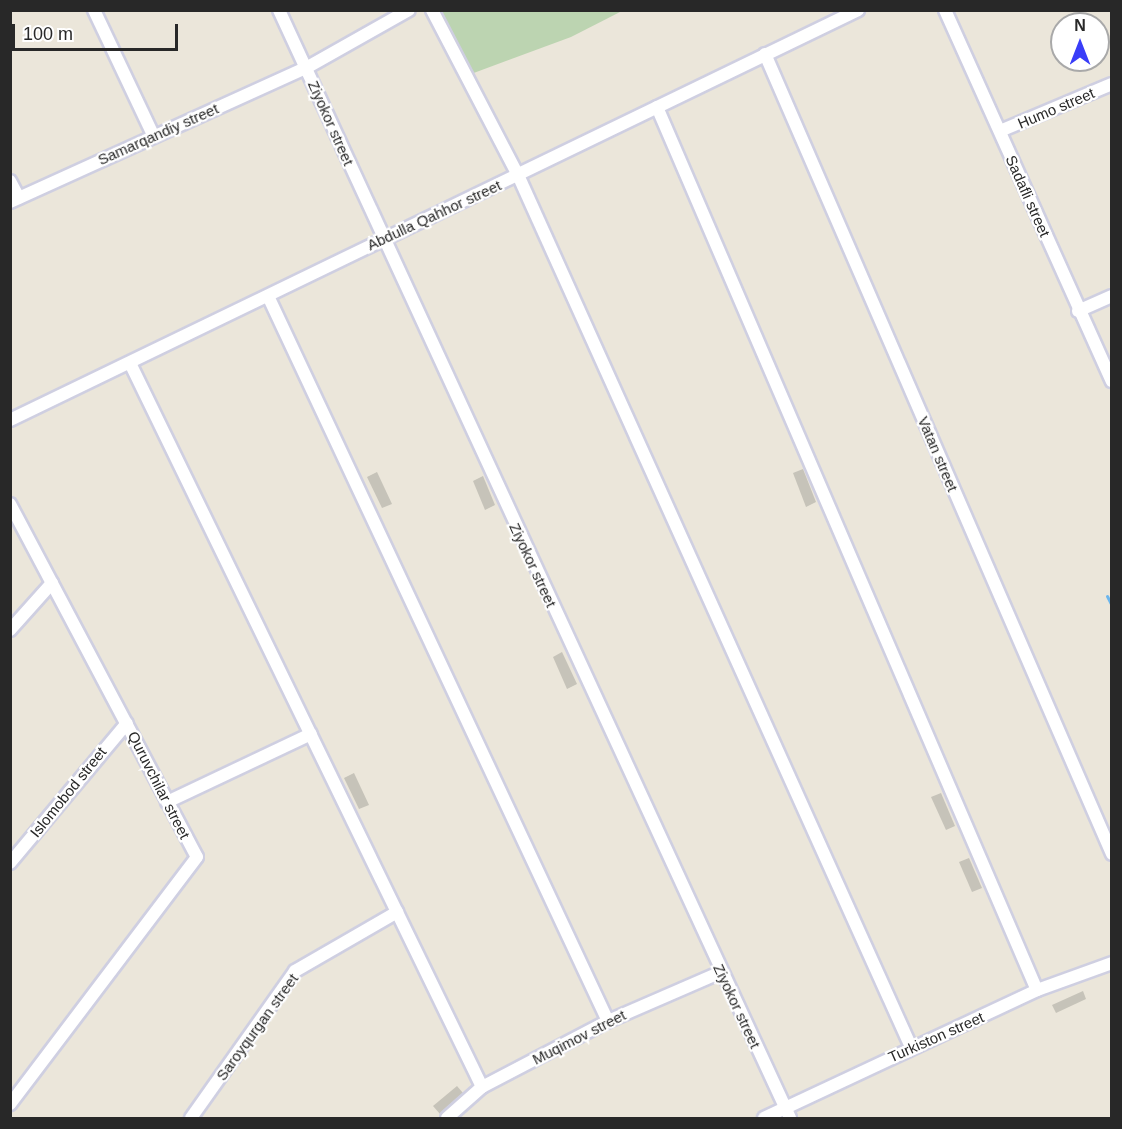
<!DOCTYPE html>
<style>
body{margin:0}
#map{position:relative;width:1122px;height:1129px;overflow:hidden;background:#ebe6da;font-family:Helvetica,sans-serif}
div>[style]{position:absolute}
.cemetery>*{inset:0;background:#bcd4b1}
.stream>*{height:3px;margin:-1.5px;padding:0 1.5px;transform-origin:1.5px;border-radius:1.5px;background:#6cb6ed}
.building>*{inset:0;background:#c6c3b9}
.roads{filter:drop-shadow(2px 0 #cfcfe1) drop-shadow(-2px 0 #cfcfe1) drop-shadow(0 2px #cfcfe1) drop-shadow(0 -2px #cfcfe1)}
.minor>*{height:12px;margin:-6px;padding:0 6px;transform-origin:6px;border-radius:6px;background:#fff}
span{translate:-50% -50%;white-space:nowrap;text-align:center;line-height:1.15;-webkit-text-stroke:4.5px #fff;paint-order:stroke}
.street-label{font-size:15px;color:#282828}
.frame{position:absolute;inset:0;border:12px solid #282828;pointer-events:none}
.north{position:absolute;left:1050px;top:12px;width:60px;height:60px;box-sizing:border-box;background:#fff;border:2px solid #a9a9a9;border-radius:50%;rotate:0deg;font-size:16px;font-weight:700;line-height:24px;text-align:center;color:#282828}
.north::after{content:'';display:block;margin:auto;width:21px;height:27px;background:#393df8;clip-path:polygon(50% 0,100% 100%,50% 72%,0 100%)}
.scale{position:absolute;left:12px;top:24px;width:166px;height:27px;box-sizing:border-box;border:3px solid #282828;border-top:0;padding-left:8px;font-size:18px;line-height:21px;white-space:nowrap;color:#282828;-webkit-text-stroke:4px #fff;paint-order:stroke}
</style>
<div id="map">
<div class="cemetery">
<div style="clip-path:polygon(440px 11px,622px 11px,571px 37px,471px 74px)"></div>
</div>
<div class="stream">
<div style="left:1107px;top:596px;width:11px;rotate:63deg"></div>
</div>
<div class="building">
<div style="clip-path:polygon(803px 469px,816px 502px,806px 507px,793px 473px)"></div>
<div style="clip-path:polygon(377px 472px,392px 504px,382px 508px,367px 477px)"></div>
<div style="clip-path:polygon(483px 476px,495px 505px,485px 510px,473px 481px)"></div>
<div style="clip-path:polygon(562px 652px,577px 684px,567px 689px,553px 657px)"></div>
<div style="clip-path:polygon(354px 773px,369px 805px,359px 809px,344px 778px)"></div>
<div style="clip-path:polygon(941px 793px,955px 826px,946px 830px,931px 797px)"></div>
<div style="clip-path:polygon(969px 858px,982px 888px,972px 892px,959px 862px)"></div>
<div style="clip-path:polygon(1083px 991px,1086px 999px,1056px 1013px,1052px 1005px)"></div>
<div style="clip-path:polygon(457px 1086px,463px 1093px,440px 1114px,433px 1106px)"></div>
</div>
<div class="roads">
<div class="minor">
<div style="left:94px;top:10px;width:138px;rotate:64.7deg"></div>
<div style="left:279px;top:10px;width:1220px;rotate:65.24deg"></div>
<div style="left:432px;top:10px;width:186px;rotate:62.5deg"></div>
<div style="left:518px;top:175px;width:956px;rotate:65.74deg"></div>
<div style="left:945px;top:10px;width:407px;rotate:65.8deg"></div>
<div style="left:765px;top:54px;width:872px;rotate:66.55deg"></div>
<div style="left:657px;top:107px;width:961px;rotate:66.72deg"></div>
<div style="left:1000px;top:131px;width:121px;rotate:-22.8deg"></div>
<div style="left:10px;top:181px;width:19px;rotate:62deg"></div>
<div style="left:10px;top:202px;width:325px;rotate:-24.4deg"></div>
<div style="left:306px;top:68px;width:118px;rotate:-29.4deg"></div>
<div style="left:268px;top:296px;width:801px;rotate:64.88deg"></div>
<div style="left:1078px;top:311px;width:37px;rotate:-24deg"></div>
<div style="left:130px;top:363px;width:805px;rotate:64.07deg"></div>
<div style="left:10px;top:420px;width:942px;rotate:-25.8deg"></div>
<div style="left:10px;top:504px;width:399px;rotate:62.1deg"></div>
<div style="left:197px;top:857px;width:310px;rotate:127.1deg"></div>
<div style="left:10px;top:630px;width:63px;rotate:-48.2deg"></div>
<div style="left:167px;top:802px;width:159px;rotate:-25.3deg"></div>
<div style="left:10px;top:863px;width:182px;rotate:-50.1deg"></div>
<div style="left:191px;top:1118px;width:180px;rotate:-54.7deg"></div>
<div style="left:295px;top:971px;width:118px;rotate:-30deg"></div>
<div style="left:447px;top:1118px;width:47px;rotate:-41.5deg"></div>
<div style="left:482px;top:1087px;width:142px;rotate:-27.6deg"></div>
<div style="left:608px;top:1021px;width:123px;rotate:-23.4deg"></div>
<div style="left:764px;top:1118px;width:302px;rotate:-25.1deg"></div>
<div style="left:1037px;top:990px;width:80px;rotate:-19.8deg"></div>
</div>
</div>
<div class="street-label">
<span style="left:1056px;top:108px;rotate:-23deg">Humo street</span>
<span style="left:331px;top:123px;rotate:66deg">Ziyokor street</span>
<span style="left:158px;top:134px;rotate:-24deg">Samarqandiy street</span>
<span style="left:1028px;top:196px;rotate:66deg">Sadafli street</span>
<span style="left:434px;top:215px;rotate:-25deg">Abdulla Qahhor street</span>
<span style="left:938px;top:454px;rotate:67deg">Vatan street</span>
<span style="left:533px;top:565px;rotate:65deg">Ziyokor street</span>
<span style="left:159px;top:785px;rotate:63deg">Quruvchilar street</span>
<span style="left:68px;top:792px;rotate:-51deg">Islomobod street</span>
<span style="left:737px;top:1006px;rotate:65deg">Ziyokor street</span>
<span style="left:257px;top:1027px;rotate:-54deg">Saroyqurgan street</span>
<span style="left:579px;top:1037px;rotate:-27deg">Muqimov street</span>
<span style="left:936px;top:1037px;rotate:-24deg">Turkiston street</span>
</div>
<div class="frame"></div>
<div class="north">N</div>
<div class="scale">100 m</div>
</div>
